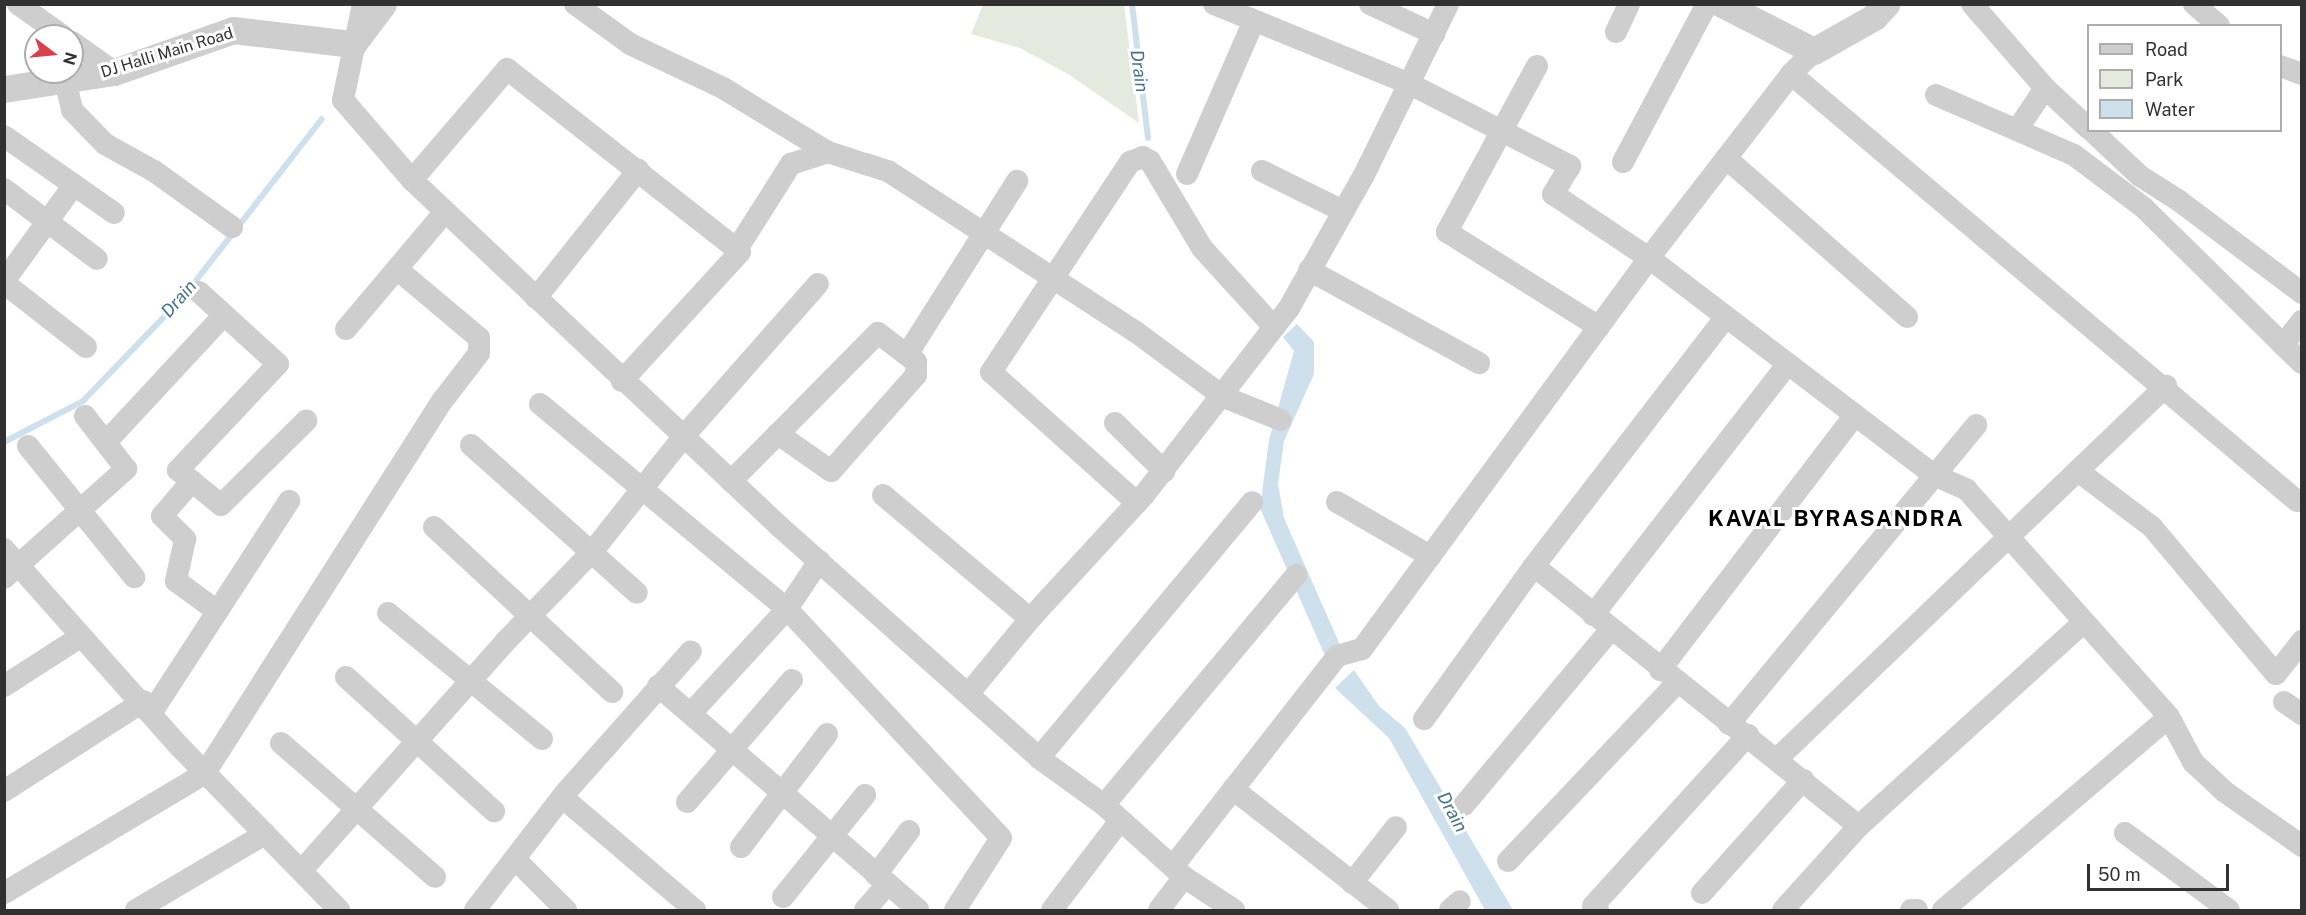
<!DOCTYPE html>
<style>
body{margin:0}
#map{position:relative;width:2306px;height:915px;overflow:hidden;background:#fff;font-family:"Public Sans",sans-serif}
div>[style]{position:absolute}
.green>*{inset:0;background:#e4eadd}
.water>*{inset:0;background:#cee0eb}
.stream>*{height:6px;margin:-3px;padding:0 3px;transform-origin:3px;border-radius:3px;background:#cee0eb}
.minor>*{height:22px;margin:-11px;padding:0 11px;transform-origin:11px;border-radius:11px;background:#cecece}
.tertiary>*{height:27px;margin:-13.5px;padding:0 13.5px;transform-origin:13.5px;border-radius:13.5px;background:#cecece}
span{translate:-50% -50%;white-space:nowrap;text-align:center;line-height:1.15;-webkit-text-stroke:6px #fff;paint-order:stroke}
.street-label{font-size:16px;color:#313131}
.water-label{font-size:18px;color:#43728f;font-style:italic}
.district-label{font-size:22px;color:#000;font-weight:700;letter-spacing:1.5px}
.frame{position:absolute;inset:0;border:6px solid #313131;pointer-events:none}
.legend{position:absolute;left:2087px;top:24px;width:195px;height:108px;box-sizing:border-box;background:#fff;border:2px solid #adadad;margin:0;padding:8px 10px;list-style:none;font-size:18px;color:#313131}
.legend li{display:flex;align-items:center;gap:12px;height:30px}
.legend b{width:30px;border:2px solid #adadad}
.north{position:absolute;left:24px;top:24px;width:60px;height:60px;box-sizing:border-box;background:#fff;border:2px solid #adadad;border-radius:50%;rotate:106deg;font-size:16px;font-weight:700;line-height:24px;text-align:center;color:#313131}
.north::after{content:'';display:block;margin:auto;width:21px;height:27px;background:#db3f4b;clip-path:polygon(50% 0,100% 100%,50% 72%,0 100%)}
.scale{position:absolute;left:2087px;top:864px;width:142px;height:27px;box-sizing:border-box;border:3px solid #313131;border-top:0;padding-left:8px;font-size:18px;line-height:21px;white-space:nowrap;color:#313131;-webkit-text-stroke:4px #fff;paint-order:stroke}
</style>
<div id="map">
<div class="green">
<div style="clip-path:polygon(983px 5px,1124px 5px,1139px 123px,1068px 74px,1020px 48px,971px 34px)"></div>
</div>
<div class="water">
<div style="clip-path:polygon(1297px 324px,1314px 342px,1314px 374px,1284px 441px,1278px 484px,1284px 518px,1340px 645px,1326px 658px,1260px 508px,1269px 440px,1294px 351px,1283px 337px)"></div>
<div style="clip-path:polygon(1354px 670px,1379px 706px,1405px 728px,1513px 910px,1485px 910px,1389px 738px,1335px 688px)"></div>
</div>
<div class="stream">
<div style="left:1132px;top:4px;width:135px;rotate:83.2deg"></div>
<div style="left:4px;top:442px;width:89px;rotate:-27.4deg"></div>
<div style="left:83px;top:401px;width:146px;rotate:-46.1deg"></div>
<div style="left:184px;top:296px;width:224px;rotate:-52.1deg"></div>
</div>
<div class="minor">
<div style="left:18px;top:4px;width:55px;rotate:35.4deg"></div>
<div style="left:363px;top:4px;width:98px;rotate:101.8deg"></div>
<div style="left:343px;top:100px;width:106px;rotate:49.2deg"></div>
<div style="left:412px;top:180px;width:504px;rotate:43.31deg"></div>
<div style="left:779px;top:526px;width:348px;rotate:41.7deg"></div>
<div style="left:1039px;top:758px;width:80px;rotate:35.9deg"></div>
<div style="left:1104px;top:805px;width:108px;rotate:42deg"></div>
<div style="left:1184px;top:877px;width:60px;rotate:33.4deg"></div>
<div style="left:575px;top:4px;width:68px;rotate:36deg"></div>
<div style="left:630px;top:44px;width:103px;rotate:25.3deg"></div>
<div style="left:723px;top:88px;width:123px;rotate:31.4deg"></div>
<div style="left:1214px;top:4px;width:212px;rotate:22.2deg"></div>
<div style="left:1410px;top:84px;width:180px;rotate:27.1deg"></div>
<div style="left:1570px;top:166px;width:33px;rotate:121deg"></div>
<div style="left:1553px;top:194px;width:115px;rotate:33.7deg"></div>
<div style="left:1649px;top:258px;width:358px;rotate:37.3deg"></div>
<div style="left:1934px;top:475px;width:36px;rotate:24deg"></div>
<div style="left:1967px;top:490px;width:304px;rotate:48.3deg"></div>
<div style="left:2169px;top:717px;width:51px;rotate:61.9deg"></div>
<div style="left:2193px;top:762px;width:44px;rotate:43.2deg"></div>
<div style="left:2225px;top:792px;width:94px;rotate:35deg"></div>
<div style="left:1370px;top:4px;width:71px;rotate:25.1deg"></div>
<div style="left:1972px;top:4px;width:111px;rotate:49deg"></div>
<div style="left:2045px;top:88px;width:59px;rotate:42.9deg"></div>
<div style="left:2194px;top:4px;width:33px;rotate:41deg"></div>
<div style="left:1616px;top:32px;width:31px;rotate:-65deg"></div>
<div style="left:72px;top:42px;width:52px;rotate:35.5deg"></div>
<div style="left:1537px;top:66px;width:189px;rotate:118.5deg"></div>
<div style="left:1447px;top:232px;width:179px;rotate:32deg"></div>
<div style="left:2280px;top:66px;width:23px;rotate:20deg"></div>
<div style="left:1791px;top:74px;width:662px;rotate:40.16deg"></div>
<div style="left:65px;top:79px;width:32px;rotate:77deg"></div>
<div style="left:72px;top:110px;width:47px;rotate:45.9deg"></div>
<div style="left:105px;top:144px;width:56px;rotate:28.9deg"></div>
<div style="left:154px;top:171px;width:96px;rotate:35.7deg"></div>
<div style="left:1936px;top:95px;width:150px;rotate:23.5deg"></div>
<div style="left:2074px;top:155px;width:88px;rotate:37.1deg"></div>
<div style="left:2144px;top:208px;width:221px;rotate:44.5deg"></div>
<div style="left:2017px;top:130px;width:50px;rotate:-56.3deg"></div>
<div style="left:2091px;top:130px;width:67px;rotate:43.2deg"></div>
<div style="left:2140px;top:176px;width:45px;rotate:32.3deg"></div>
<div style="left:2178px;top:200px;width:155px;rotate:36.9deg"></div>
<div style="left:4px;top:136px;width:134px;rotate:35deg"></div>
<div style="left:1726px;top:158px;width:241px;rotate:41.3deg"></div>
<div style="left:1623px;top:162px;width:179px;rotate:-62deg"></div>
<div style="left:1262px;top:171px;width:90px;rotate:26.3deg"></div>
<div style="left:1187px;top:174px;width:167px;rotate:-66.4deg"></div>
<div style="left:412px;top:180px;width:146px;rotate:-49.4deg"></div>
<div style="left:507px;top:69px;width:296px;rotate:38.1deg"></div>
<div style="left:740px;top:252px;width:175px;rotate:132.5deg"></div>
<div style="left:4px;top:189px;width:116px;rotate:37deg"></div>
<div style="left:737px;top:249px;width:101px;rotate:-57.6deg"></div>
<div style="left:791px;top:164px;width:39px;rotate:-18deg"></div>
<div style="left:828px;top:152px;width:40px;rotate:18deg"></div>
<div style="left:866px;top:164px;width:23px;rotate:18deg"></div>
<div style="left:888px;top:171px;width:296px;rotate:33deg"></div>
<div style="left:1136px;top:332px;width:109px;rotate:36.5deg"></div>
<div style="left:1224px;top:397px;width:61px;rotate:22deg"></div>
<div style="left:1309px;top:270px;width:194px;rotate:28.7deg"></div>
<div style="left:4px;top:281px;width:119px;rotate:-53.9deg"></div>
<div style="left:4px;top:283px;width:104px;rotate:38deg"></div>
<div style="left:199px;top:292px;width:107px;rotate:42.3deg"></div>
<div style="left:278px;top:364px;width:146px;rotate:133.3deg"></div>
<div style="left:178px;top:470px;width:55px;rotate:39.1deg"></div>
<div style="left:221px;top:505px;width:120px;rotate:-44.7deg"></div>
<div style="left:536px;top:298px;width:164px;rotate:-51.4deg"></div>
<div style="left:346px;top:329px;width:153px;rotate:-49.8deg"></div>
<div style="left:2283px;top:345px;width:31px;rotate:-52deg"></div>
<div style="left:908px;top:353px;width:204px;rotate:-57.6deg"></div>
<div style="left:540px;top:404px;width:321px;rotate:39.7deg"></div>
<div style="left:787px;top:609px;width:313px;rotate:46.9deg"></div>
<div style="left:1001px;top:838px;width:85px;rotate:122.6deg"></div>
<div style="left:1115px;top:423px;width:69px;rotate:44.4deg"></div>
<div style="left:106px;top:442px;width:173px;rotate:-47.1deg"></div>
<div style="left:471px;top:445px;width:222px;rotate:41.7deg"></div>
<div style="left:28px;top:446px;width:169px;rotate:51deg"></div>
<div style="left:2078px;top:471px;width:93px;rotate:37.1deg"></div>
<div style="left:2152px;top:527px;width:192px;rotate:49.9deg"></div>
<div style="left:2276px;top:674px;width:42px;rotate:-51.8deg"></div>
<div style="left:192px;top:481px;width:46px;rotate:130.6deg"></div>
<div style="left:162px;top:516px;width:33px;rotate:45deg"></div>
<div style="left:185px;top:539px;width:43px;rotate:102.1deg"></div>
<div style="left:176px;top:581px;width:51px;rotate:36.2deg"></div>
<div style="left:731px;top:481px;width:66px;rotate:-45deg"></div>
<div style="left:778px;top:434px;width:142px;rotate:-45.3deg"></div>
<div style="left:878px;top:333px;width:48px;rotate:37.3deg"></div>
<div style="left:916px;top:362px;width:13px;rotate:90deg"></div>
<div style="left:916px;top:375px;width:128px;rotate:131.5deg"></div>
<div style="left:831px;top:471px;width:65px;rotate:-145.1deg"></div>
<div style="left:883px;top:495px;width:192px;rotate:40.1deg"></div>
<div style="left:1337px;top:502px;width:108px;rotate:30.1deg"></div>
<div style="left:1137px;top:503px;width:196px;rotate:-138.1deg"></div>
<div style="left:991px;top:372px;width:252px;rotate:-56.5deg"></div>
<div style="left:1130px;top:162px;width:14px;rotate:-21deg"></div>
<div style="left:1143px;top:157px;width:8px;rotate:30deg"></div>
<div style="left:1150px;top:161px;width:101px;rotate:59.1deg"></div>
<div style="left:1202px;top:248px;width:107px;rotate:47.7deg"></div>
<div style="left:434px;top:527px;width:243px;rotate:42.8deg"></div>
<div style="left:4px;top:549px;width:265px;rotate:48.4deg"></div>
<div style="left:180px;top:747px;width:228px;rotate:45.7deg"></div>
<div style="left:1534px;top:566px;width:416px;rotate:38.7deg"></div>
<div style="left:4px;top:578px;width:164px;rotate:-41.8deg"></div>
<div style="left:126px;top:469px;width:67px;rotate:-127.7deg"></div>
<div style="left:388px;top:613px;width:199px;rotate:39.3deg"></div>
<div style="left:1593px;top:615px;width:318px;rotate:-52.2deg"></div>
<div style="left:1660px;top:670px;width:321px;rotate:-52.6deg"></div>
<div style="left:346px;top:677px;width:200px;rotate:42.2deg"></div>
<div style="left:4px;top:686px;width:90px;rotate:-32.8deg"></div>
<div style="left:658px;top:686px;width:343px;rotate:40.7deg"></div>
<div style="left:969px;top:693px;width:96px;rotate:-50.5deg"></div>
<div style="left:1030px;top:619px;width:168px;rotate:-47.4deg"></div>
<div style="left:1144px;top:495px;width:237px;rotate:-52.2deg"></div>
<div style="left:1289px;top:308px;width:153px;rotate:-60.6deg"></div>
<div style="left:1364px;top:175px;width:191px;rotate:-63.8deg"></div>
<div style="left:2284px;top:702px;width:22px;rotate:34deg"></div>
<div style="left:152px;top:712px;width:252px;rotate:-57deg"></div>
<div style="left:692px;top:712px;width:140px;rotate:-47.3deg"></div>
<div style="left:787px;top:609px;width:58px;rotate:-56.3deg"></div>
<div style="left:1424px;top:719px;width:188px;rotate:-54.3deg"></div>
<div style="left:1534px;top:566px;width:314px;rotate:-52.4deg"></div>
<div style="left:1729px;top:724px;width:388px;rotate:-50.4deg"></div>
<div style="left:281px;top:743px;width:204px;rotate:41deg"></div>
<div style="left:1039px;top:758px;width:333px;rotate:-50.2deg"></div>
<div style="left:1778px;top:758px;width:538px;rotate:-43.79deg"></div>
<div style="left:1233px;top:789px;width:197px;rotate:38deg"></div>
<div style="left:4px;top:791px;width:166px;rotate:-32.7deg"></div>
<div style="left:562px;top:797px;width:175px;rotate:40.4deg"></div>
<div style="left:687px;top:802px;width:161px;rotate:-49.3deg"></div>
<div style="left:1104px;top:805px;width:300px;rotate:-50.1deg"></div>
<div style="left:1464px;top:805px;width:229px;rotate:-50.1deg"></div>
<div style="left:2125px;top:833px;width:129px;rotate:36.5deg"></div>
<div style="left:741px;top:847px;width:142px;rotate:-52.7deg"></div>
<div style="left:516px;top:860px;width:71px;rotate:45deg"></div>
<div style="left:1508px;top:861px;width:245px;rotate:-46.5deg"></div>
<div style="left:1174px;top:865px;width:265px;rotate:-52deg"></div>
<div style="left:1337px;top:656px;width:26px;rotate:-16deg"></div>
<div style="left:1362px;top:649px;width:485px;rotate:-53.7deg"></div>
<div style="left:1649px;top:258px;width:232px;rotate:-52.3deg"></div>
<div style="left:1791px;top:74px;width:33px;rotate:-45deg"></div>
<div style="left:302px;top:870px;width:304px;rotate:-48.3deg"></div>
<div style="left:504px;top:643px;width:127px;rotate:-46deg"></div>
<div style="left:592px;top:552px;width:147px;rotate:-51.6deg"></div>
<div style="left:683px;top:437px;width:204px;rotate:-48.6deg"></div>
<div style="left:876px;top:875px;width:55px;rotate:-53.1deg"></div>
<div style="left:1352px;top:883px;width:71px;rotate:-51.8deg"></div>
<div style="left:4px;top:893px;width:234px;rotate:-30.8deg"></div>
<div style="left:205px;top:773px;width:442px;rotate:-57.5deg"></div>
<div style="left:443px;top:400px;width:59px;rotate:-52.5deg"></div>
<div style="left:479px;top:353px;width:15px;rotate:-90deg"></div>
<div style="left:479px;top:338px;width:107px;rotate:-139.9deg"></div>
<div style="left:1702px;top:893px;width:152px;rotate:-48.2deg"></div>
<div style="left:783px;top:897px;width:131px;rotate:-51.2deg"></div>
<div style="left:136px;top:910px;width:150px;rotate:-30.5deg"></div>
<div style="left:475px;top:910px;width:149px;rotate:-52.4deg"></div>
<div style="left:566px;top:792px;width:188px;rotate:-48.4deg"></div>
<div style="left:865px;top:910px;width:35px;rotate:-49deg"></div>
<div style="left:1052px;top:910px;width:111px;rotate:-52.7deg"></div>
<div style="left:1159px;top:910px;width:41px;rotate:-52.9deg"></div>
<div style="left:1450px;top:910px;width:13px;rotate:-42deg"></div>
<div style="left:1598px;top:910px;width:6px;rotate:-141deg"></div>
<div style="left:1593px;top:906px;width:231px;rotate:-47.8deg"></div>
<div style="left:1783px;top:910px;width:113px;rotate:-47.9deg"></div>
<div style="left:1859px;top:826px;width:302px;rotate:-42.2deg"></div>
<div style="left:1911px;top:910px;width:6px"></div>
<div style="left:1943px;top:910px;width:297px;rotate:-40.5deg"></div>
</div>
<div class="tertiary">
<div style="left:1722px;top:4px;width:103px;rotate:27.1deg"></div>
<div style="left:1814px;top:51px;width:69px;rotate:-29.5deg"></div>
<div style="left:1874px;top:17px;width:18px;rotate:-47deg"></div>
<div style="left:4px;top:89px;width:111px;rotate:-8.8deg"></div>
<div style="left:114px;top:72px;width:126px;rotate:-19.4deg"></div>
<div style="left:233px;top:30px;width:121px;rotate:6.7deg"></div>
<div style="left:353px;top:44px;width:50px;rotate:-53.1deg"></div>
</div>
<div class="street-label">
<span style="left:167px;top:53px;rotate:-17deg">DJ Halli Main Road</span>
</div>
<div class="water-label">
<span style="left:1139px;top:71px;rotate:82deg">Drain</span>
<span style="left:179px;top:299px;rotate:-49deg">Drain</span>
<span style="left:1452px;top:812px;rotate:61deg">Drain</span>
</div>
<div class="district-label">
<span style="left:1836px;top:519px">KAVAL BYRASANDRA</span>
</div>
<div class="frame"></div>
<ul class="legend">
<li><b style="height:8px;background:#cecece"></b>Road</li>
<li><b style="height:16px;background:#e4eadd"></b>Park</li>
<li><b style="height:16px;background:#cee0eb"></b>Water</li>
</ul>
<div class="north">N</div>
<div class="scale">50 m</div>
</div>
